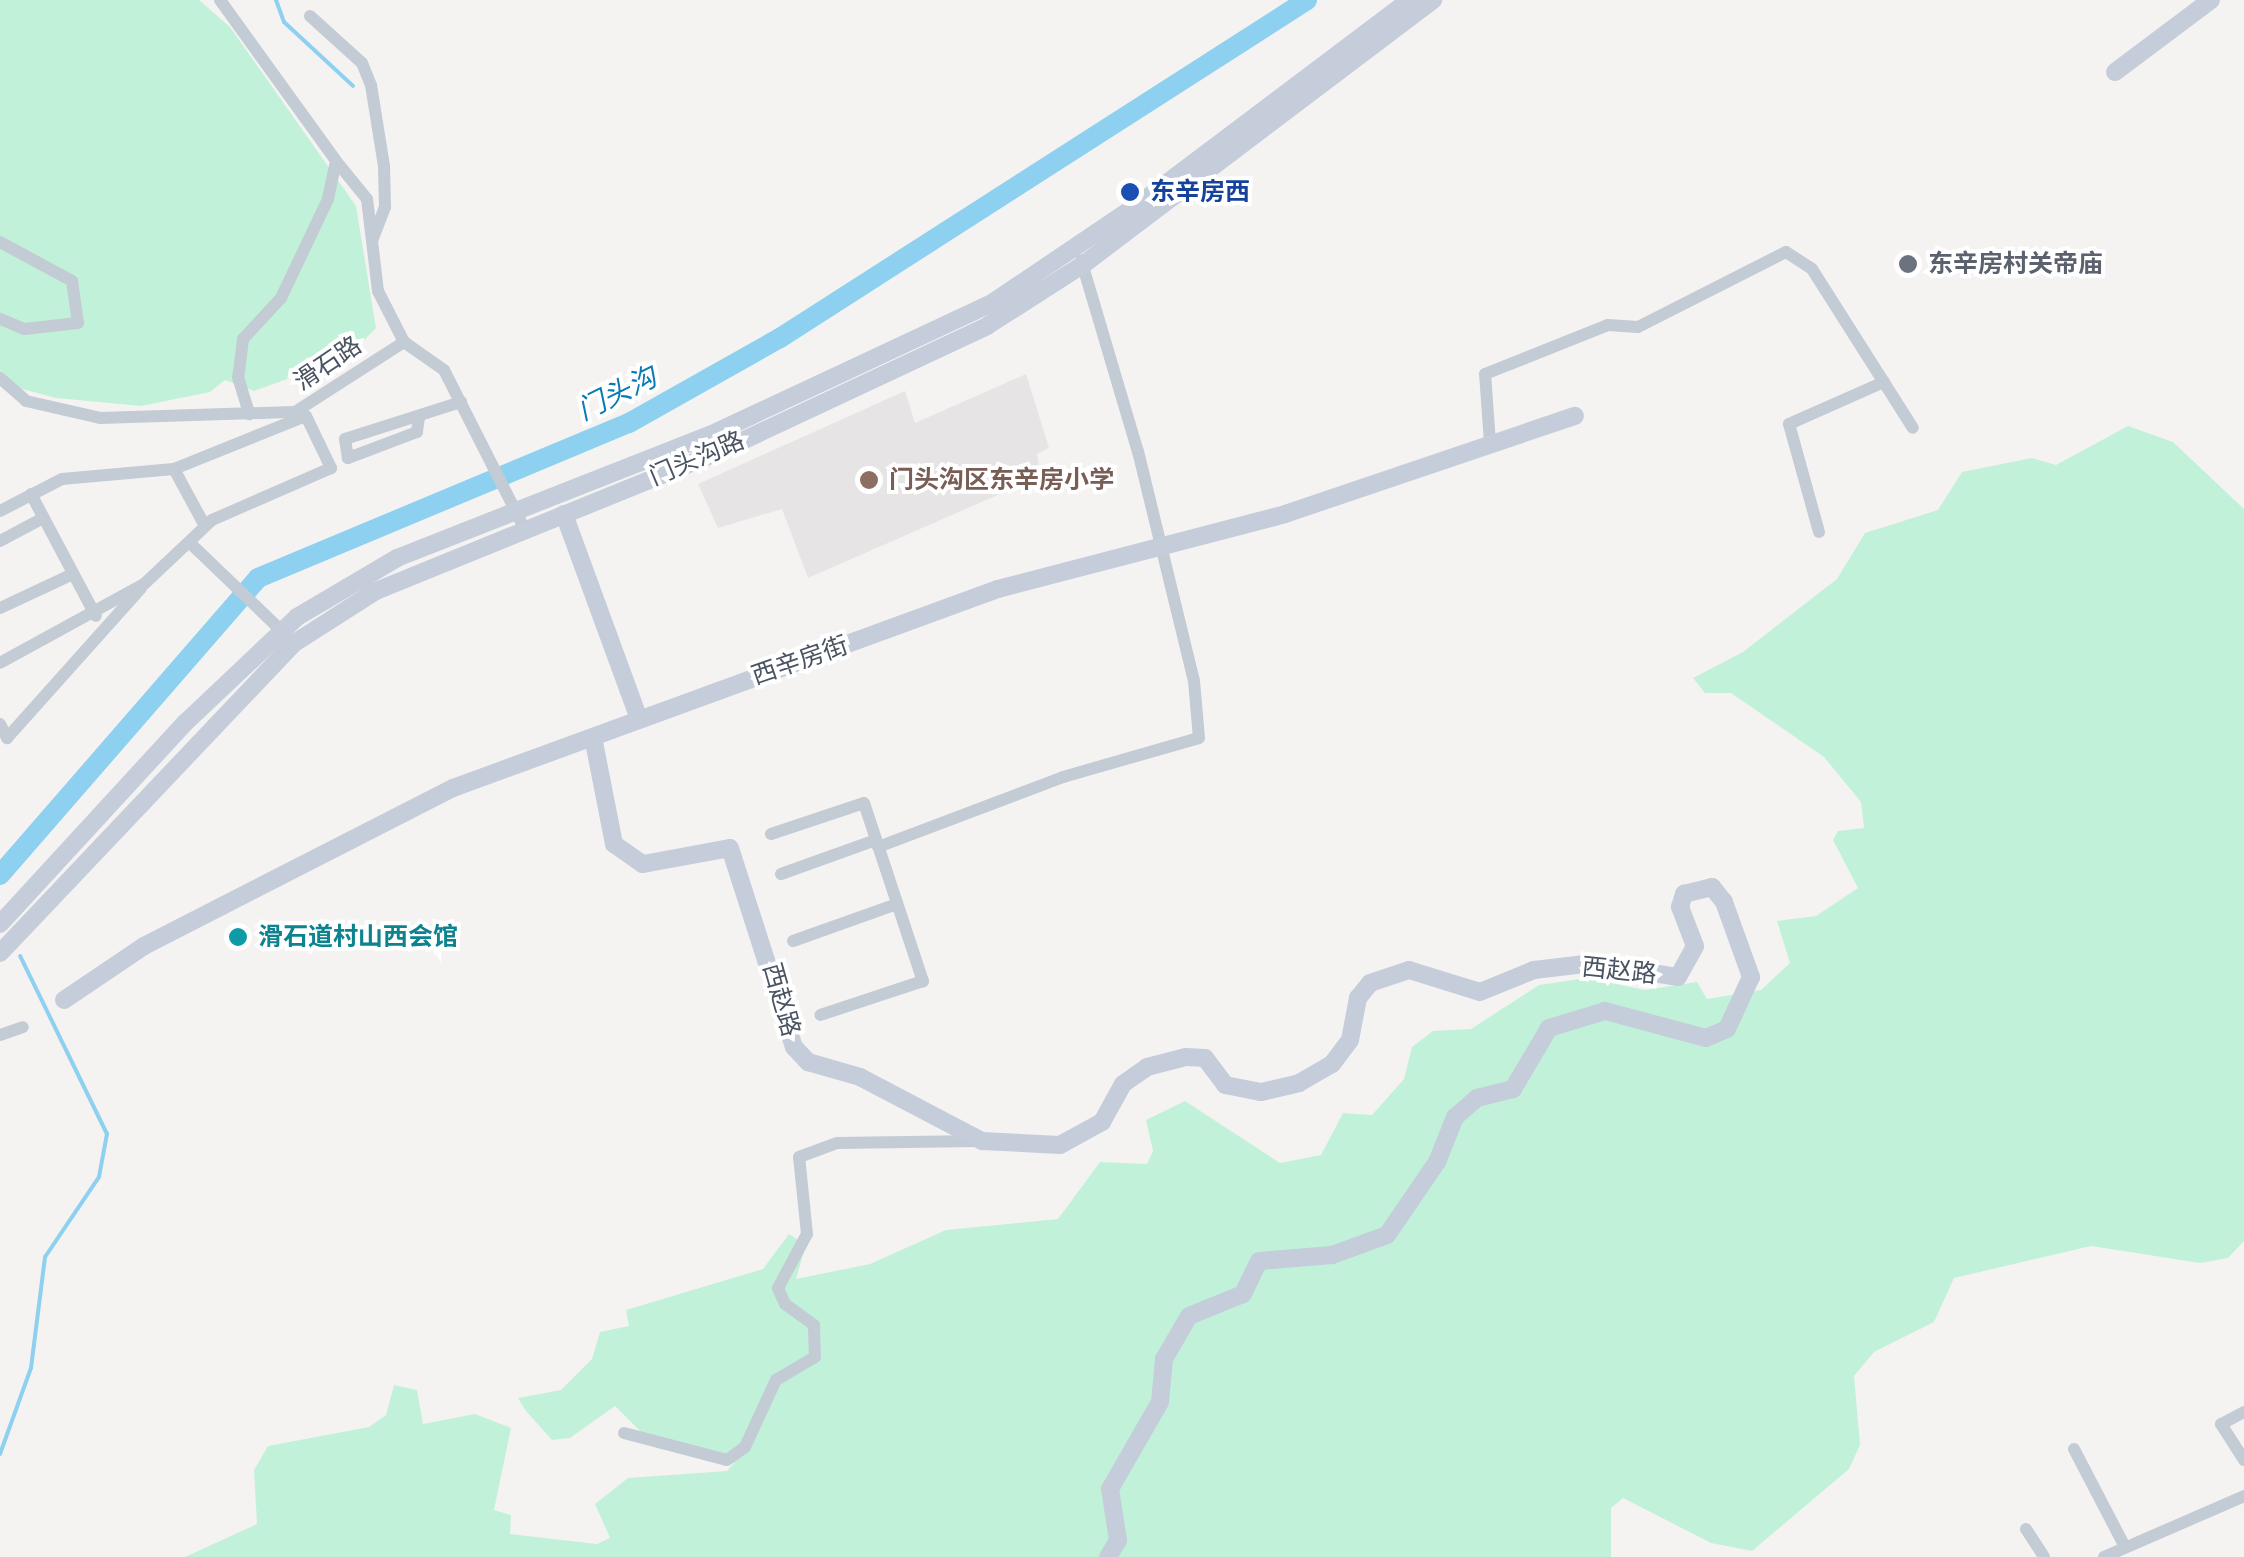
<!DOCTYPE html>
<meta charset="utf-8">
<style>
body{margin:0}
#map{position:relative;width:2244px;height:1557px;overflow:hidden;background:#f5f3f2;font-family:"Nunito Sans","Noto Sans SC",sans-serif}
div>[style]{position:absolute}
.education>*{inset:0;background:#e6e4e4}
.green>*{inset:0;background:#c2f1da}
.stream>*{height:4px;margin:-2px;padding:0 2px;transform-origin:2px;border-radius:2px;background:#8ed0ef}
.river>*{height:20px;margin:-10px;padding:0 10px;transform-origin:10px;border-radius:10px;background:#8ed0ef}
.street>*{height:12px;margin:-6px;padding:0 6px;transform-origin:6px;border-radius:6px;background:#c3cbd4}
.secondary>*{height:18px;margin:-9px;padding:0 9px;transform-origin:9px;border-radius:9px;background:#c5cddb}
.dots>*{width:28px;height:28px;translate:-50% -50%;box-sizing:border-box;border:5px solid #fff;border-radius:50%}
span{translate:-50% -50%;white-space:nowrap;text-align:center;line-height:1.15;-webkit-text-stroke:8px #fff;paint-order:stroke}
.transit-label{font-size:25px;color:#164399;font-weight:700}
.left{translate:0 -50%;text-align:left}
.worship-label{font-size:25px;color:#5b616d;font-weight:700}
.street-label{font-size:25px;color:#495361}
.education-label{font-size:25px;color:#785e54;font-weight:700}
.culture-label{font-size:25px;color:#0d838f;font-weight:700}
.water-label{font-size:28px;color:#097cb4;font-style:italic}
</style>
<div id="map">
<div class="education">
<div style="clip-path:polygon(1026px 374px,1049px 448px,1037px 454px,1041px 476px,808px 578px,782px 509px,718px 528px,698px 484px,905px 391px,915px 423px)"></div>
</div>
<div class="green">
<div style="clip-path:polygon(0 0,199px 0,230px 27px,356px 206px,376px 328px,348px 357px,254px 391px,225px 380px,210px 392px,141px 406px,56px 398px,0 383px)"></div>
<div style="clip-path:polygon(2128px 426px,2173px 442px,2244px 509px,2244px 1241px,2228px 1258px,2200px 1263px,2091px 1246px,1954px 1278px,1934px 1322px,1874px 1352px,1854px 1376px,1860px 1445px,1849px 1469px,1752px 1551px,1711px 1543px,1623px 1498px,1611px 1508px,1611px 1557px,185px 1557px,257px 1524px,254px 1470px,268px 1446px,369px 1427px,386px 1415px,394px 1385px,417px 1390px,423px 1424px,475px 1414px,511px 1428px,494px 1510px,511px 1515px,510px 1534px,597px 1544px,610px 1538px,595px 1504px,628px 1478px,727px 1471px,734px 1463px,657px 1448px,615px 1406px,570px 1438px,552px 1440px,526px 1411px,518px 1398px,561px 1390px,592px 1359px,600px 1332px,629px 1326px,626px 1310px,763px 1269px,789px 1234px,806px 1245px,796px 1279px,870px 1264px,946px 1230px,1058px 1219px,1100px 1162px,1147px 1164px,1153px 1151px,1146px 1120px,1185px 1101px,1280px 1163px,1321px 1155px,1343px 1113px,1372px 1115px,1404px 1079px,1412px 1047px,1433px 1031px,1471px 1029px,1539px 985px,1587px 978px,1645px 990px,1697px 982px,1707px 999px,1761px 990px,1790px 963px,1777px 921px,1816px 916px,1858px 888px,1833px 840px,1838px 831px,1864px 828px,1861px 802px,1824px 757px,1731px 693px,1705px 693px,1693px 678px,1743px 652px,1837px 579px,1865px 533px,1938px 510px,1962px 472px,2032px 458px,2056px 465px)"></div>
</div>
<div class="stream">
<div style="left:276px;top:0;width:23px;rotate:70deg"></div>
<div style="left:284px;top:22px;width:94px;rotate:42.8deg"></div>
<div style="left:0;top:1454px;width:91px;rotate:-70.2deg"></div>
<div style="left:31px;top:1368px;width:112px;rotate:-82.8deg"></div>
<div style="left:45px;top:1257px;width:97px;rotate:-56deg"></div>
<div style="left:99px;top:1177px;width:44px;rotate:-79.5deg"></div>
<div style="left:107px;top:1134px;width:198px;rotate:-116deg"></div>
</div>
<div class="river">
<div style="left:0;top:875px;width:393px;rotate:-49deg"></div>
<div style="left:258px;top:578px;width:402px;rotate:-22.7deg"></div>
<div style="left:629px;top:423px;width:173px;rotate:-29.4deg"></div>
<div style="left:780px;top:338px;width:626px;rotate:-32.67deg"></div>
</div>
<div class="street">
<div style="left:220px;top:0;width:198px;rotate:54.2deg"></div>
<div style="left:336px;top:161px;width:39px;rotate:102deg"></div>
<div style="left:328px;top:199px;width:110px;rotate:115.4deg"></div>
<div style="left:281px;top:298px;width:56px;rotate:132.8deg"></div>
<div style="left:243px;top:339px;width:38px;rotate:97deg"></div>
<div style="left:238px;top:377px;width:39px;rotate:73deg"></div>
<div style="left:310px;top:16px;width:70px;rotate:42.1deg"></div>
<div style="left:362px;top:63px;width:24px;rotate:68deg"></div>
<div style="left:371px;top:85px;width:82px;rotate:80.9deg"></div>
<div style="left:384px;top:166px;width:41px;rotate:88.6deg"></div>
<div style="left:385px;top:207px;width:34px;rotate:111deg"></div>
<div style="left:336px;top:161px;width:49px;rotate:50.8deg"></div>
<div style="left:367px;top:199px;width:93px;rotate:83.2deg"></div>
<div style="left:378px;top:291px;width:57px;rotate:63deg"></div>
<div style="left:0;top:242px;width:82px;rotate:28.4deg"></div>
<div style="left:72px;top:281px;width:42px;rotate:81.9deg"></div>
<div style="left:78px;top:323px;width:54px;rotate:173.7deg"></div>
<div style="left:24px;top:329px;width:26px;rotate:-157deg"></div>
<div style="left:0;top:378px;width:35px;rotate:41deg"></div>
<div style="left:26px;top:401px;width:76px;rotate:12.9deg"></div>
<div style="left:100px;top:418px;width:195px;rotate:-1.8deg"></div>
<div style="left:295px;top:412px;width:130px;rotate:-32.7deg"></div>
<div style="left:404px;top:342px;width:49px;rotate:35deg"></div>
<div style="left:444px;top:370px;width:177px;rotate:63.1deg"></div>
<div style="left:419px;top:417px;width:15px;rotate:98deg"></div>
<div style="left:417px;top:432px;width:74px;rotate:159.4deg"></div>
<div style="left:348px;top:458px;width:19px;rotate:-99deg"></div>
<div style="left:345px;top:439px;width:122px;rotate:-17.7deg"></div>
<div style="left:1490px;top:443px;width:69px;rotate:-94.1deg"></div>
<div style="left:1485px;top:374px;width:132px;rotate:-21.7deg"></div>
<div style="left:1608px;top:325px;width:30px;rotate:4deg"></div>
<div style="left:1638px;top:327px;width:166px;rotate:-26.9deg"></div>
<div style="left:1786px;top:252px;width:31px;rotate:33deg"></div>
<div style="left:1812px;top:269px;width:188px;rotate:57.6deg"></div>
<div style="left:174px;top:469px;width:65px;rotate:61.5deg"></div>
<div style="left:31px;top:494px;width:138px;rotate:62deg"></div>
<div style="left:0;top:511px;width:70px;rotate:-27.3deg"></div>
<div style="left:62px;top:479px;width:112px;rotate:-5.1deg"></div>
<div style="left:174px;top:469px;width:142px;rotate:-21.9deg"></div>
<div style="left:306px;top:416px;width:58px;rotate:64.3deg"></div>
<div style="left:331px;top:468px;width:130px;rotate:156.4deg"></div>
<div style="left:212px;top:520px;width:93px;rotate:136.7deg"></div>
<div style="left:144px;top:584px;width:164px;rotate:151.3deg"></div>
<div style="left:1819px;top:532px;width:112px;rotate:-105.5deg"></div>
<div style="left:1789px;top:424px;width:104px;rotate:-23.9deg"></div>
<div style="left:0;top:541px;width:49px;rotate:-28.1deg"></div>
<div style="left:189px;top:542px;width:133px;rotate:43.8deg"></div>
<div style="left:0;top:608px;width:81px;rotate:-25deg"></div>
<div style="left:0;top:724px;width:16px;rotate:63deg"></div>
<div style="left:7px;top:738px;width:201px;rotate:-48.2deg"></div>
<div style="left:771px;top:834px;width:98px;rotate:-18.4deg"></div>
<div style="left:864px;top:803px;width:188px;rotate:71.7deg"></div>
<div style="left:923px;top:981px;width:108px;rotate:161.7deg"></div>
<div style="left:878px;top:847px;width:198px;rotate:-20.7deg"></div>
<div style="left:1063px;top:777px;width:141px;rotate:-16deg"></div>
<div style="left:1199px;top:738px;width:57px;rotate:-95deg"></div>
<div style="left:1194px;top:681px;width:236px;rotate:-103.7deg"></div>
<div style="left:1138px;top:452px;width:200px;rotate:-106.5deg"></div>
<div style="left:781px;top:874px;width:101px;rotate:-19.7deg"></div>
<div style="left:793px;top:941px;width:110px;rotate:-19.6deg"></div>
<div style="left:0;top:1035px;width:24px;rotate:-19deg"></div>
<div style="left:2244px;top:1412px;width:26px;rotate:152deg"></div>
<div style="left:2221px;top:1424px;width:43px;rotate:57.4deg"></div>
<div style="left:624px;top:1433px;width:106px;rotate:14.7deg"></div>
<div style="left:727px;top:1460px;width:22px;rotate:-36deg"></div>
<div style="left:745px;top:1447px;width:74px;rotate:-65.2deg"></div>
<div style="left:776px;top:1380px;width:45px;rotate:-30.5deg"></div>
<div style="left:815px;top:1357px;width:32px;rotate:-92deg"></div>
<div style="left:814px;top:1325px;width:36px;rotate:-144deg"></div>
<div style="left:785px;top:1304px;width:17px;rotate:-114deg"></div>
<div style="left:778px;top:1288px;width:61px;rotate:-61.8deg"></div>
<div style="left:807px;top:1234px;width:77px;rotate:-95.9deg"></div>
<div style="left:799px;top:1157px;width:40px;rotate:-20.2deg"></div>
<div style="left:837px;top:1143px;width:141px;rotate:-0.8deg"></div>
<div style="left:2074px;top:1449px;width:108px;rotate:62.5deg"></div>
<div style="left:2026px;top:1529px;width:33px;rotate:57deg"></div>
<div style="left:2104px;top:1557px;width:153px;rotate:-23.5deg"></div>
</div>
<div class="secondary">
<div style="left:2115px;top:72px;width:120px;rotate:-36.9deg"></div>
<div style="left:564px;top:514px;width:218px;rotate:69.9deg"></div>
<div style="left:593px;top:737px;width:109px;rotate:78.9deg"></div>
<div style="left:614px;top:844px;width:35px;rotate:35deg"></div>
<div style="left:643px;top:864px;width:88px;rotate:-10.4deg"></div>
<div style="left:730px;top:848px;width:209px;rotate:72.2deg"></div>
<div style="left:794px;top:1047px;width:21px;rotate:47deg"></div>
<div style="left:808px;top:1062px;width:54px;rotate:16.1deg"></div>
<div style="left:860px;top:1077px;width:138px;rotate:27.7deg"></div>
<div style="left:982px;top:1141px;width:78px;rotate:2.9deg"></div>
<div style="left:1060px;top:1145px;width:48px;rotate:-28.7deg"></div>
<div style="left:1102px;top:1122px;width:43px;rotate:-61.1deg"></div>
<div style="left:1123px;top:1084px;width:29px;rotate:-35deg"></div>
<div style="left:1147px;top:1067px;width:40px;rotate:-14.4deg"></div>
<div style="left:1186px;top:1057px;width:19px;rotate:3deg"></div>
<div style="left:1205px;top:1058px;width:34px;rotate:53deg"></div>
<div style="left:1225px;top:1085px;width:37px;rotate:11deg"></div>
<div style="left:1261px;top:1092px;width:39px;rotate:-13deg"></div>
<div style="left:1299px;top:1083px;width:38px;rotate:-30deg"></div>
<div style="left:1332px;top:1064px;width:30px;rotate:-53deg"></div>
<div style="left:1350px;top:1040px;width:43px;rotate:-79.2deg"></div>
<div style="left:1358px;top:998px;width:19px;rotate:-51deg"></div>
<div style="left:1370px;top:983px;width:41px;rotate:-18.4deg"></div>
<div style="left:1409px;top:970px;width:74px;rotate:17.2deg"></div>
<div style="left:1480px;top:992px;width:58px;rotate:-22.2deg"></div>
<div style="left:1534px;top:970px;width:60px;rotate:-6.7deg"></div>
<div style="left:1594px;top:963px;width:85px;rotate:9.5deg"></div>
<div style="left:1678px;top:977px;width:35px;rotate:-61deg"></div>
<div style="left:1695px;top:946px;width:42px;rotate:-111deg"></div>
<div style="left:1680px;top:907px;width:14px;rotate:-73deg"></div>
<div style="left:1684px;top:894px;width:29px;rotate:-14deg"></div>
<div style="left:1712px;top:887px;width:19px;rotate:51deg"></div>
<div style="left:1724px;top:902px;width:80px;rotate:70.2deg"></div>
<div style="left:1751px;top:977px;width:57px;rotate:114.8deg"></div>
<div style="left:1727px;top:1029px;width:23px;rotate:157deg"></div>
<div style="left:1706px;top:1038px;width:105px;rotate:-165deg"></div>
<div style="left:1605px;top:1011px;width:59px;rotate:163.1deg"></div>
<div style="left:1549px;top:1028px;width:71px;rotate:120.5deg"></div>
<div style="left:1513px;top:1089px;width:37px;rotate:166deg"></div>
<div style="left:1477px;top:1098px;width:29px;rotate:139deg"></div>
<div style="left:1455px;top:1117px;width:48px;rotate:111.8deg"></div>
<div style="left:1437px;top:1162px;width:88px;rotate:124.4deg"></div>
<div style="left:1387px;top:1235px;width:59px;rotate:160deg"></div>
<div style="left:1332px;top:1255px;width:73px;rotate:175.3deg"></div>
<div style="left:1259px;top:1261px;width:37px;rotate:116deg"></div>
<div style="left:1243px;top:1294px;width:58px;rotate:157.8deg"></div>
<div style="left:1189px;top:1316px;width:50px;rotate:120.2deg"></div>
<div style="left:1164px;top:1359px;width:43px;rotate:95.3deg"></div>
<div style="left:1160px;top:1402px;width:100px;rotate:119.9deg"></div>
<div style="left:1110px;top:1489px;width:52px;rotate:81.1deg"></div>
<div style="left:1118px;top:1540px;width:20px;rotate:120deg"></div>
<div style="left:0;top:924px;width:273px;rotate:-47.4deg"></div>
<div style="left:185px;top:723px;width:154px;rotate:-43.4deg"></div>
<div style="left:297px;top:617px;width:116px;rotate:-30.5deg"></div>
<div style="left:397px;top:558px;width:336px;rotate:-21.5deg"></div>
<div style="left:710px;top:435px;width:311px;rotate:-25.1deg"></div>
<div style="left:992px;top:303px;width:177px;rotate:-34deg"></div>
<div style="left:1139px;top:204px;width:339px;rotate:-37deg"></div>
<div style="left:0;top:953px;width:426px;rotate:-46.5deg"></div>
<div style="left:293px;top:644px;width:98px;rotate:-32.6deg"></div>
<div style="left:376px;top:591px;width:377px;rotate:-22.1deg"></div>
<div style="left:725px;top:449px;width:289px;rotate:-25.1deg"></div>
<div style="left:987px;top:326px;width:115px;rotate:-32.6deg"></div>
<div style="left:1084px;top:264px;width:438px;rotate:-37.1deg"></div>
<div style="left:64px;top:1000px;width:97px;rotate:-34deg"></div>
<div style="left:144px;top:946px;width:347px;rotate:-27.1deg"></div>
<div style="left:453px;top:788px;width:580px;rotate:-20.06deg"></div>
<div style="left:998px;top:589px;width:297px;rotate:-14.6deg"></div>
<div style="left:1285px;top:514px;width:306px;rotate:-18.7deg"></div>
</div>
<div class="dots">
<div style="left:1130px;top:192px;background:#1a4fb4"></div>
<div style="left:1908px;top:264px;background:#6b7280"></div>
<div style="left:869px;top:480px;background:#8d6e63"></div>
<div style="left:238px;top:937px;background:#0f9aa8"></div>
</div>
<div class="transit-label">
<span class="left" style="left:1150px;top:192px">东辛房西</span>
</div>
<div class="worship-label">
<span class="left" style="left:1928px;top:264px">东辛房村关帝庙</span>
</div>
<div class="street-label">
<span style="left:328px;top:364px;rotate:-34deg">滑石路</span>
<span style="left:697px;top:459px;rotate:-23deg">门头沟路</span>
<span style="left:800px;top:661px;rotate:-19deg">西辛房街</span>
<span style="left:1619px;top:971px;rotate:6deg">西赵路</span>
<span style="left:781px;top:1000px;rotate:74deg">西赵路</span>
</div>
<div class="education-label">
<span class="left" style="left:889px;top:480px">门头沟区东辛房小学</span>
</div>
<div class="culture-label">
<span class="left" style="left:258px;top:937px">滑石道村山西会馆</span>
</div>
<div class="water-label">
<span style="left:617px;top:394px;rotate:-26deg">门头沟</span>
</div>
</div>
